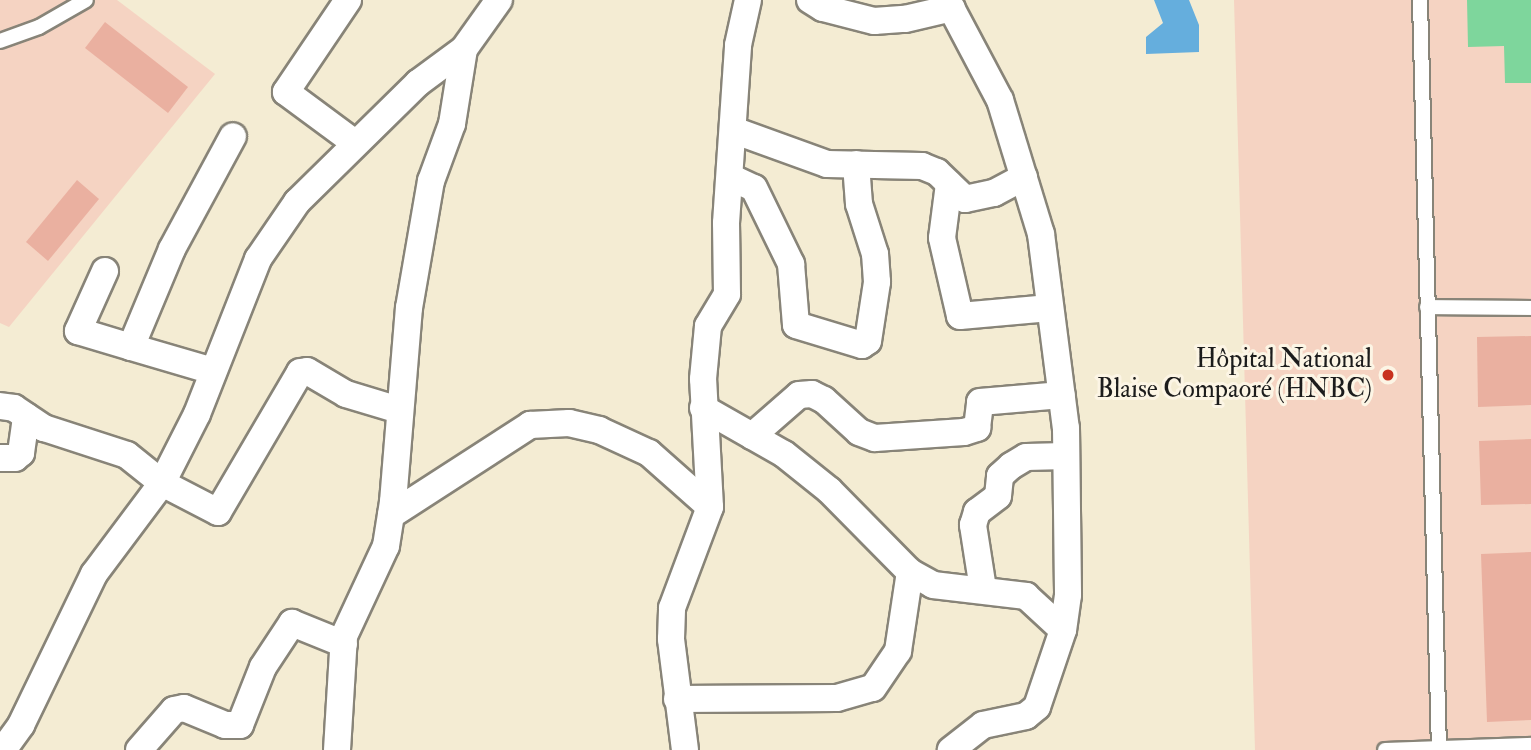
<!DOCTYPE html>
<meta charset="utf-8">
<style>
body{margin:0}
#map{position:relative;width:1531px;height:750px;overflow:hidden;background:#f4ecd3;font-family:"IM FELL Double Pica",serif}
div>[style]{position:absolute}
.built>*{inset:0;background:#f5d3c2}
.green>*{inset:0;background:#7ed69c}
.water>*{inset:0;background:#65aedd}
.building>*{inset:0;background:#eab0a0}
.roads{filter:drop-shadow(2px 0 #888478) drop-shadow(-2px 0 #888478) drop-shadow(0 2px #888478) drop-shadow(0 -2px #888478)}
.lane>*{height:14px;margin:-7px;padding:0 7px;transform-origin:7px;border-radius:7px;background:#fff}
.street>*{height:26px;margin:-13px;padding:0 13px;transform-origin:13px;border-radius:13px;background:#fff}
.dots>*{width:19px;height:19px;translate:-50% -50%;box-sizing:border-box;border:4px solid #fcf5e5;border-radius:50%}
span{translate:-50% -50%;white-space:nowrap;text-align:center;line-height:1.15;-webkit-text-stroke:6px #fcf5e5;paint-order:stroke}
.poi-label{font-size:26px;color:#1c1c1c}
.right{translate:-100% -50%;text-align:right}
</style>
<div id="map">
<div class="built">
<div style="clip-path:polygon(0 0,117px 0,215px 74px,9px 327px,0 323px)"></div>
<div style="clip-path:polygon(1234px 0,1531px 0,1531px 750px,1255px 750px)"></div>
</div>
<div class="green">
<div style="clip-path:polygon(1467px 0,1531px 0,1531px 83px,1505px 83px,1504px 46px,1468px 47px)"></div>
</div>
<div class="water">
<div style="clip-path:polygon(1154px 0,1189px 0,1199px 25px,1199px 52px,1146px 54px,1146px 37px,1163px 23px)"></div>
</div>
<div class="building">
<div style="clip-path:polygon(105px 22px,188px 87px,168px 113px,85px 48px)"></div>
<div style="clip-path:polygon(77px 180px,99px 199px,48px 261px,26px 242px)"></div>
<div style="clip-path:polygon(1531px 336px,1531px 405px,1478px 407px,1477px 337px)"></div>
<div style="clip-path:polygon(1531px 439px,1531px 504px,1481px 505px,1479px 441px)"></div>
<div style="clip-path:polygon(1531px 552px,1531px 720px,1487px 722px,1481px 554px)"></div>
</div>
<div class="roads">
<div class="lane">
<div style="left:1420px;top:0;width:750px;rotate:88.55deg"></div>
<div style="left:0;top:41px;width:41px;rotate:-19.7deg"></div>
<div style="left:39px;top:27px;width:54px;rotate:-29.9deg"></div>
<div style="left:1427px;top:307px;width:104px;rotate:0.6deg"></div>
<div style="left:1385px;top:750px;width:146px;rotate:-2deg"></div>
</div>
<div class="street">
<div style="left:348px;top:0;width:111px;rotate:124deg"></div>
<div style="left:286px;top:92px;width:86px;rotate:36.5deg"></div>
<div style="left:810px;top:0;width:15px;rotate:32deg"></div>
<div style="left:823px;top:8px;width:53px;rotate:14.3deg"></div>
<div style="left:874px;top:21px;width:31px;rotate:-4deg"></div>
<div style="left:905px;top:19px;width:48px;rotate:-13.2deg"></div>
<div style="left:947px;top:0;width:113px;rotate:62.1deg"></div>
<div style="left:1000px;top:100px;width:140px;rotate:73deg"></div>
<div style="left:1041px;top:234px;width:196px;rotate:82.7deg"></div>
<div style="left:1066px;top:428px;width:167px;rotate:89.3deg"></div>
<div style="left:1068px;top:595px;width:35px;rotate:98deg"></div>
<div style="left:1063px;top:630px;width:81px;rotate:108.7deg"></div>
<div style="left:1037px;top:707px;width:14px;rotate:141deg"></div>
<div style="left:1026px;top:716px;width:44px;rotate:168.2deg"></div>
<div style="left:983px;top:725px;width:41px;rotate:142deg"></div>
<div style="left:733px;top:130px;width:100px;rotate:19.9deg"></div>
<div style="left:827px;top:164px;width:95px;rotate:1.2deg"></div>
<div style="left:922px;top:166px;width:16px;rotate:22deg"></div>
<div style="left:937px;top:172px;width:39px;rotate:44deg"></div>
<div style="left:965px;top:199px;width:30px;rotate:-12deg"></div>
<div style="left:994px;top:193px;width:34px;rotate:-28deg"></div>
<div style="left:730px;top:177px;width:26px;rotate:25deg"></div>
<div style="left:754px;top:188px;width:85px;rotate:64deg"></div>
<div style="left:791px;top:264px;width:61px;rotate:85.3deg"></div>
<div style="left:796px;top:325px;width:69px;rotate:16.9deg"></div>
<div style="left:862px;top:345px;width:7px;rotate:-34deg"></div>
<div style="left:868px;top:341px;width:60px;rotate:-81.3deg"></div>
<div style="left:877px;top:282px;width:28px;rotate:-94deg"></div>
<div style="left:875px;top:254px;width:52px;rotate:-107.7deg"></div>
<div style="left:859px;top:204px;width:40px;rotate:-94.3deg"></div>
<div style="left:949px;top:184px;width:54px;rotate:97.4deg"></div>
<div style="left:942px;top:238px;width:80px;rotate:77deg"></div>
<div style="left:960px;top:316px;width:90px;rotate:-5.1deg"></div>
<div style="left:105px;top:271px;width:66px;rotate:114.2deg"></div>
<div style="left:78px;top:331px;width:55px;rotate:16.8deg"></div>
<div style="left:213px;top:371px;width:85px;rotate:-163.7deg"></div>
<div style="left:131px;top:347px;width:106px;rotate:-67.3deg"></div>
<div style="left:172px;top:249px;width:128px;rotate:-61.6deg"></div>
<div style="left:0;top:406px;width:14px;rotate:8deg"></div>
<div style="left:14px;top:408px;width:36px;rotate:34deg"></div>
<div style="left:44px;top:428px;width:87px;rotate:18deg"></div>
<div style="left:127px;top:455px;width:45px;rotate:38.7deg"></div>
<div style="left:162px;top:483px;width:63px;rotate:27.4deg"></div>
<div style="left:218px;top:512px;width:162px;rotate:-59.6deg"></div>
<div style="left:300px;top:372px;width:7px;rotate:-8deg"></div>
<div style="left:307px;top:371px;width:45px;rotate:30.5deg"></div>
<div style="left:346px;top:394px;width:55px;rotate:16.8deg"></div>
<div style="left:703px;top:408px;width:93px;rotate:29.6deg"></div>
<div style="left:784px;top:454px;width:58px;rotate:38.7deg"></div>
<div style="left:829px;top:490px;width:115px;rotate:45.4deg"></div>
<div style="left:910px;top:572px;width:26px;rotate:29deg"></div>
<div style="left:933px;top:585px;width:94px;rotate:6.7deg"></div>
<div style="left:1026px;top:596px;width:50px;rotate:42.6deg"></div>
<div style="left:752px;top:436px;width:62px;rotate:-41.1deg"></div>
<div style="left:799px;top:395px;width:13px;rotate:-4deg"></div>
<div style="left:812px;top:394px;width:13px;rotate:27deg"></div>
<div style="left:824px;top:400px;width:47px;rotate:42.4deg"></div>
<div style="left:859px;top:432px;width:17px;rotate:21deg"></div>
<div style="left:875px;top:438px;width:89px;rotate:-3.9deg"></div>
<div style="left:964px;top:432px;width:14px;rotate:-17deg"></div>
<div style="left:977px;top:428px;width:26px;rotate:-83deg"></div>
<div style="left:980px;top:402px;width:82px;rotate:-4.9deg"></div>
<div style="left:0;top:458px;width:15px"></div>
<div style="left:15px;top:458px;width:8px;rotate:-40deg"></div>
<div style="left:21px;top:453px;width:37px;rotate:-82deg"></div>
<div style="left:391px;top:515px;width:166px;rotate:-32.9deg"></div>
<div style="left:530px;top:425px;width:39px;rotate:-3deg"></div>
<div style="left:569px;top:423px;width:31px;rotate:13deg"></div>
<div style="left:599px;top:430px;width:55px;rotate:24.7deg"></div>
<div style="left:649px;top:453px;width:81px;rotate:41.5deg"></div>
<div style="left:983px;top:589px;width:65px;rotate:-98.9deg"></div>
<div style="left:973px;top:525px;width:14px;rotate:-73deg"></div>
<div style="left:977px;top:512px;width:26px;rotate:-37deg"></div>
<div style="left:998px;top:496px;width:20px;rotate:-84deg"></div>
<div style="left:1000px;top:476px;width:15px;rotate:-42deg"></div>
<div style="left:1011px;top:466px;width:17px;rotate:-31deg"></div>
<div style="left:1026px;top:457px;width:40px;rotate:-1.4deg"></div>
<div style="left:677px;top:699px;width:160px;rotate:-0.4deg"></div>
<div style="left:837px;top:698px;width:37px;rotate:-16deg"></div>
<div style="left:873px;top:688px;width:45px;rotate:-56deg"></div>
<div style="left:898px;top:651px;width:80px;rotate:-81.4deg"></div>
<div style="left:3px;top:750px;width:31px;rotate:-54deg"></div>
<div style="left:21px;top:725px;width:168px;rotate:-64.2deg"></div>
<div style="left:94px;top:574px;width:114px;rotate:-53.2deg"></div>
<div style="left:162px;top:483px;width:77px;rotate:-63.1deg"></div>
<div style="left:197px;top:414px;width:167px;rotate:-68.5deg"></div>
<div style="left:258px;top:259px;width:69px;rotate:-55.6deg"></div>
<div style="left:297px;top:202px;width:170px;rotate:-44.5deg"></div>
<div style="left:418px;top:83px;width:57px;rotate:-36.5deg"></div>
<div style="left:139px;top:750px;width:53px;rotate:-48.8deg"></div>
<div style="left:174px;top:710px;width:10px;rotate:-11deg"></div>
<div style="left:184px;top:708px;width:44px;rotate:22.5deg"></div>
<div style="left:225px;top:725px;width:15px"></div>
<div style="left:240px;top:725px;width:62px;rotate:-68.4deg"></div>
<div style="left:263px;top:667px;width:53px;rotate:-56.6deg"></div>
<div style="left:292px;top:623px;width:56px;rotate:22deg"></div>
<div style="left:337px;top:750px;width:114px;rotate:-86.5deg"></div>
<div style="left:344px;top:636px;width:99px;rotate:-65deg"></div>
<div style="left:386px;top:546px;width:45px;rotate:-81deg"></div>
<div style="left:393px;top:502px;width:195px;rotate:-85.3deg"></div>
<div style="left:409px;top:308px;width:129px;rotate:-80.2deg"></div>
<div style="left:431px;top:181px;width:61px;rotate:-69.8deg"></div>
<div style="left:452px;top:124px;width:76px;rotate:-80.9deg"></div>
<div style="left:464px;top:49px;width:60px;rotate:-54.5deg"></div>
<div style="left:685px;top:750px;width:112px;rotate:-97.2deg"></div>
<div style="left:671px;top:639px;width:31px;rotate:-88deg"></div>
<div style="left:672px;top:608px;width:108px;rotate:-69.4deg"></div>
<div style="left:710px;top:507px;width:128px;rotate:-93.1deg"></div>
<div style="left:703px;top:379px;width:53px;rotate:-84.6deg"></div>
<div style="left:708px;top:326px;width:37px;rotate:-59deg"></div>
<div style="left:727px;top:294px;width:71px;rotate:-90.8deg"></div>
<div style="left:726px;top:223px;width:178px;rotate:-86.1deg"></div>
<div style="left:738px;top:45px;width:46px;rotate:-77.5deg"></div>
</div>
</div>
<div class="dots">
<div style="left:1388px;top:375px;background:#c8321e"></div>
</div>
<div class="poi-label">
<span class="right" style="left:1372px;top:375px">Hôpital National<br>Blaise Compaoré (HNBC)</span>
</div>
</div>
